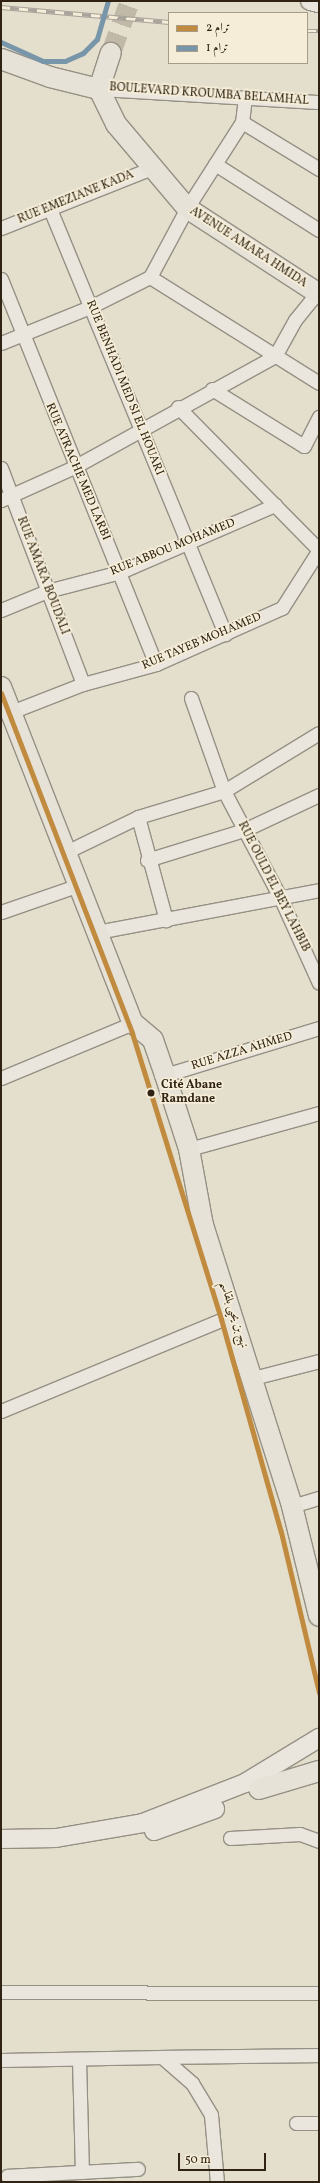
<!DOCTYPE html>
<meta charset="utf-8">
<style>
body{margin:0}
#map{position:relative;width:320px;height:2183px;overflow:hidden;background:#e4decc;font-family:Vollkorn,Amiri,serif}
div>[style]{position:absolute}
.primary-tunnel>*{height:20px;margin-top:-10px;transform-origin:0;background:repeating-linear-gradient(90deg,#c0b9a7 0 20px,transparent 0 30px)}
.roads{filter:drop-shadow(1px 0 #959084) drop-shadow(-1px 0 #959084) drop-shadow(0 1px #959084) drop-shadow(0 -1px #959084)}
.street>*{height:13px;margin:-6.5px;padding:0 6.5px;transform-origin:6.5px;border-radius:6.5px;background:#eae6de}
.secondary>*{height:18px;margin:-9px;padding:0 9px;transform-origin:9px;border-radius:9px;background:#eae6de}
.primary>*{height:20px;margin:-10px;padding:0 10px;transform-origin:10px;border-radius:10px;background:#e7e2d8}
.rail>*{height:4.5px;margin-top:-2.25px;transform-origin:0;background:repeating-linear-gradient(90deg,#f5edd7 0 9px,#a8a39b 0 18px);box-sizing:border-box;border-block:1px solid #a8a39b}
.tram-1>*{height:5px;margin:-2.5px;padding:0 2.5px;transform-origin:2.5px;border-radius:2.5px;background:#c18b3f}
.tram-2>*{height:5px;margin:-2.5px;padding:0 2.5px;transform-origin:2.5px;border-radius:2.5px;background:#7896aa}
.dots>*{width:11px;height:11px;translate:-50% -50%;box-sizing:border-box;border:2px solid #f5edd7;border-radius:50%}
span{translate:-50% -50%;white-space:nowrap;text-align:center;line-height:1.15;-webkit-text-stroke:3.5px #f5edd7;paint-order:stroke}
.street-label{font-size:12px;color:#302313}
.stop-label{font-size:12px;color:#302313;font-weight:700}
.left{translate:0 -50%;text-align:left}
.frame{position:absolute;inset:0;border:2px solid #302313;pointer-events:none}
.legend{position:absolute;left:168px;top:12px;width:140px;height:52px;box-sizing:border-box;background:#f5edd7;border:1px solid #a69c89;margin:0;padding:5px 7px;list-style:none;font-size:12px;color:#302313}
.legend li{display:flex;align-items:center;gap:8px;height:20px}
.legend b{width:20px;border:1px solid #a69c89}
.scale{position:absolute;left:178px;top:2153px;width:88px;height:18px;box-sizing:border-box;border:2px solid #302313;border-top:0;padding-left:5px;font-size:12px;line-height:14px;white-space:nowrap;color:#302313;-webkit-text-stroke:3px #f5edd7;paint-order:stroke}
</style>
<div id="map">
<div class="primary-tunnel">
<div style="left:111px;top:53px;width:55px;rotate:-69.9deg"></div>
</div>
<div class="roads">
<div class="street">
<div style="left:99px;top:89px;width:220px;rotate:3.4deg"></div>
<div style="left:242px;top:122px;width:90px;rotate:31.4deg"></div>
<div style="left:215px;top:164px;width:123px;rotate:32.4deg"></div>
<div style="left:50px;top:209px;width:460px;rotate:67.6deg"></div>
<div style="left:1px;top:228px;width:162px;rotate:-21.7deg"></div>
<div style="left:150px;top:277px;width:199px;rotate:32.1deg"></div>
<div style="left:1px;top:279px;width:415px;rotate:68.1deg"></div>
<div style="left:1px;top:343px;width:96px;rotate:-22deg"></div>
<div style="left:90px;top:307px;width:67px;rotate:-26.6deg"></div>
<div style="left:150px;top:277px;width:78px;rotate:-61.8deg"></div>
<div style="left:187px;top:208px;width:102px;rotate:-57.4deg"></div>
<div style="left:242px;top:122px;width:25px;rotate:-83deg"></div>
<div style="left:212px;top:389px;width:108px;rotate:31.8deg"></div>
<div style="left:304px;top:446px;width:33px;rotate:-63deg"></div>
<div style="left:178px;top:407px;width:201px;rotate:45.4deg"></div>
<div style="left:1px;top:468px;width:231px;rotate:69.2deg"></div>
<div style="left:1px;top:500px;width:80px;rotate:-24.3deg"></div>
<div style="left:74px;top:467px;width:230px;rotate:-28.9deg"></div>
<div style="left:275px;top:356px;width:41px;rotate:-60.9deg"></div>
<div style="left:295px;top:320px;width:38px;rotate:-51deg"></div>
<div style="left:1px;top:610px;width:50px;rotate:-22.4deg"></div>
<div style="left:47px;top:591px;width:75px;rotate:-14.6deg"></div>
<div style="left:120px;top:572px;width:169px;rotate:-23.4deg"></div>
<div style="left:191px;top:698px;width:99px;rotate:70.5deg"></div>
<div style="left:224px;top:791px;width:120px;rotate:62.2deg"></div>
<div style="left:280px;top:897px;width:94px;rotate:65.6deg"></div>
<div style="left:11px;top:712px;width:77px;rotate:-21.3deg"></div>
<div style="left:83px;top:684px;width:76px;rotate:-15.3deg"></div>
<div style="left:156px;top:664px;width:138px;rotate:-24deg"></div>
<div style="left:282px;top:608px;width:69px;rotate:-57.5deg"></div>
<div style="left:138px;top:817px;width:107px;rotate:74.8deg"></div>
<div style="left:66px;top:852px;width:80px;rotate:-25.9deg"></div>
<div style="left:138px;top:817px;width:90px;rotate:-16.8deg"></div>
<div style="left:224px;top:791px;width:111px;rotate:-31.4deg"></div>
<div style="left:147px;top:860px;width:102px;rotate:-17.2deg"></div>
<div style="left:244px;top:830px;width:83px;rotate:-25deg"></div>
<div style="left:1px;top:912px;width:83px;rotate:-19.1deg"></div>
<div style="left:97px;top:932px;width:226px;rotate:-10.7deg"></div>
<div style="left:165px;top:1075px;width:161px;rotate:-17deg"></div>
<div style="left:1px;top:1078px;width:143px;rotate:-22.6deg"></div>
<div style="left:189px;top:1149px;width:135px;rotate:-15.5deg"></div>
<div style="left:253px;top:1378px;width:68px;rotate:-14.4deg"></div>
<div style="left:1px;top:1411px;width:251px;rotate:-22.5deg"></div>
<div style="left:292px;top:1506px;width:28px;rotate:-17deg"></div>
<div style="left:230px;top:1838px;width:70px;rotate:-3.3deg"></div>
<div style="left:300px;top:1834px;width:20px;rotate:20deg"></div>
<div style="left:1px;top:1992px;width:318px;rotate:0.2deg"></div>
<div style="left:162px;top:2057px;width:157px;rotate:-0.7deg"></div>
<div style="left:79px;top:2059px;width:113px;rotate:88.5deg"></div>
<div style="left:1px;top:2060px;width:161px;rotate:-1.1deg"></div>
<div style="left:162px;top:2057px;width:40px;rotate:41deg"></div>
<div style="left:192px;top:2083px;width:37px;rotate:59deg"></div>
<div style="left:211px;top:2115px;width:67px;rotate:84.9deg"></div>
<div style="left:296px;top:2123px;width:23px"></div>
<div style="left:7px;top:2176px;width:131px;rotate:-3.1deg"></div>
</div>
<div class="secondary">
<div style="left:310px;top:1px;width:9px;rotate:13deg"></div>
<div style="left:154px;top:1831px;width:65px;rotate:-19.8deg"></div>
<div style="left:1px;top:1839px;width:55px;rotate:-1deg"></div>
<div style="left:56px;top:1838px;width:88px;rotate:-9.8deg"></div>
<div style="left:143px;top:1823px;width:110px;rotate:-21.4deg"></div>
<div style="left:245px;top:1783px;width:87px;rotate:-31.3deg"></div>
</div>
<div class="primary">
<div style="left:1px;top:59px;width:52px;rotate:20.2deg"></div>
<div style="left:50px;top:77px;width:50px;rotate:13.8deg"></div>
<div style="left:99px;top:89px;width:39px;rotate:64deg"></div>
<div style="left:116px;top:124px;width:110px;rotate:49.8deg"></div>
<div style="left:187px;top:208px;width:158px;rotate:33.1deg"></div>
<div style="left:99px;top:89px;width:38px;rotate:-72deg"></div>
<div style="left:1px;top:687px;width:361px;rotate:68.6deg"></div>
<div style="left:133px;top:1023px;width:26px;rotate:40deg"></div>
<div style="left:153px;top:1040px;width:37px;rotate:71deg"></div>
<div style="left:165px;top:1075px;width:78px;rotate:72deg"></div>
<div style="left:189px;top:1149px;width:77px;rotate:79.6deg"></div>
<div style="left:203px;top:1225px;width:295px;rotate:72.4deg"></div>
<div style="left:292px;top:1506px;width:113px;rotate:76.2deg"></div>
<div style="left:259px;top:1789px;width:63px;rotate:-16.7deg"></div>
</div>
</div>
<div class="rail">
<div style="left:1px;top:7px;width:169px;rotate:5.1deg"></div>
<div style="left:307px;top:31px;width:12px"></div>
</div>
<div class="tram-1">
<div style="left:1px;top:693px;width:364px;rotate:68.9deg"></div>
<div style="left:132px;top:1033px;width:300px;rotate:72.7deg"></div>
<div style="left:221px;top:1319px;width:221px;rotate:74.3deg"></div>
<div style="left:281px;top:1532px;width:165px;rotate:76.7deg"></div>
</div>
<div class="tram-2">
<div style="left:1px;top:42px;width:46px;rotate:24.3deg"></div>
<div style="left:43px;top:61px;width:22px"></div>
<div style="left:65px;top:61px;width:20px;rotate:-24deg"></div>
<div style="left:83px;top:53px;width:20px;rotate:-45deg"></div>
<div style="left:97px;top:39px;width:40px;rotate:-74deg"></div>
</div>
<div class="dots">
<div style="left:151px;top:1093px;background:#302313"></div>
</div>
<div class="street-label">
<span style="left:209px;top:95px;rotate:4deg">BOULEVARD KROUMBA BELAMHAL</span>
<span style="left:76px;top:198px;rotate:-22deg">RUE EMEZIANE KADA</span>
<span style="left:248px;top:248px;rotate:33deg">AVENUE AMARA HMIDA</span>
<span style="left:124px;top:388px;rotate:68deg">RUE BENHADI MED SI EL HOUARI</span>
<span style="left:77px;top:472px;rotate:67deg">RUE ATRACHE MED LARBI</span>
<span style="left:173px;top:548px;rotate:-22deg">RUE ABBOU MOHAMED</span>
<span style="left:42px;top:576px;rotate:69deg">RUE AMARA BOUDALI</span>
<span style="left:202px;top:642px;rotate:-23deg">RUE TAYEB MOHAMED</span>
<span style="left:273px;top:887px;rotate:63deg">RUE OULD EL BEY LAHBIB</span>
<span style="left:242px;top:1052px;rotate:-17deg">RUE AZZA AHMED</span>
<span style="left:233px;top:1315px;rotate:72deg">نهج بن يحيى بلقاسم</span>
</div>
<div class="stop-label">
<span class="left" style="left:161px;top:1093px">Cité Abane<br>Ramdane</span>
</div>
<div class="frame"></div>
<ul class="legend">
<li><b style="height:5px;background:#c18b3f"></b>ترام 2</li>
<li><b style="height:5px;background:#7896aa"></b>ترام 1</li>
</ul>
<div class="scale">50 m</div>
</div>
